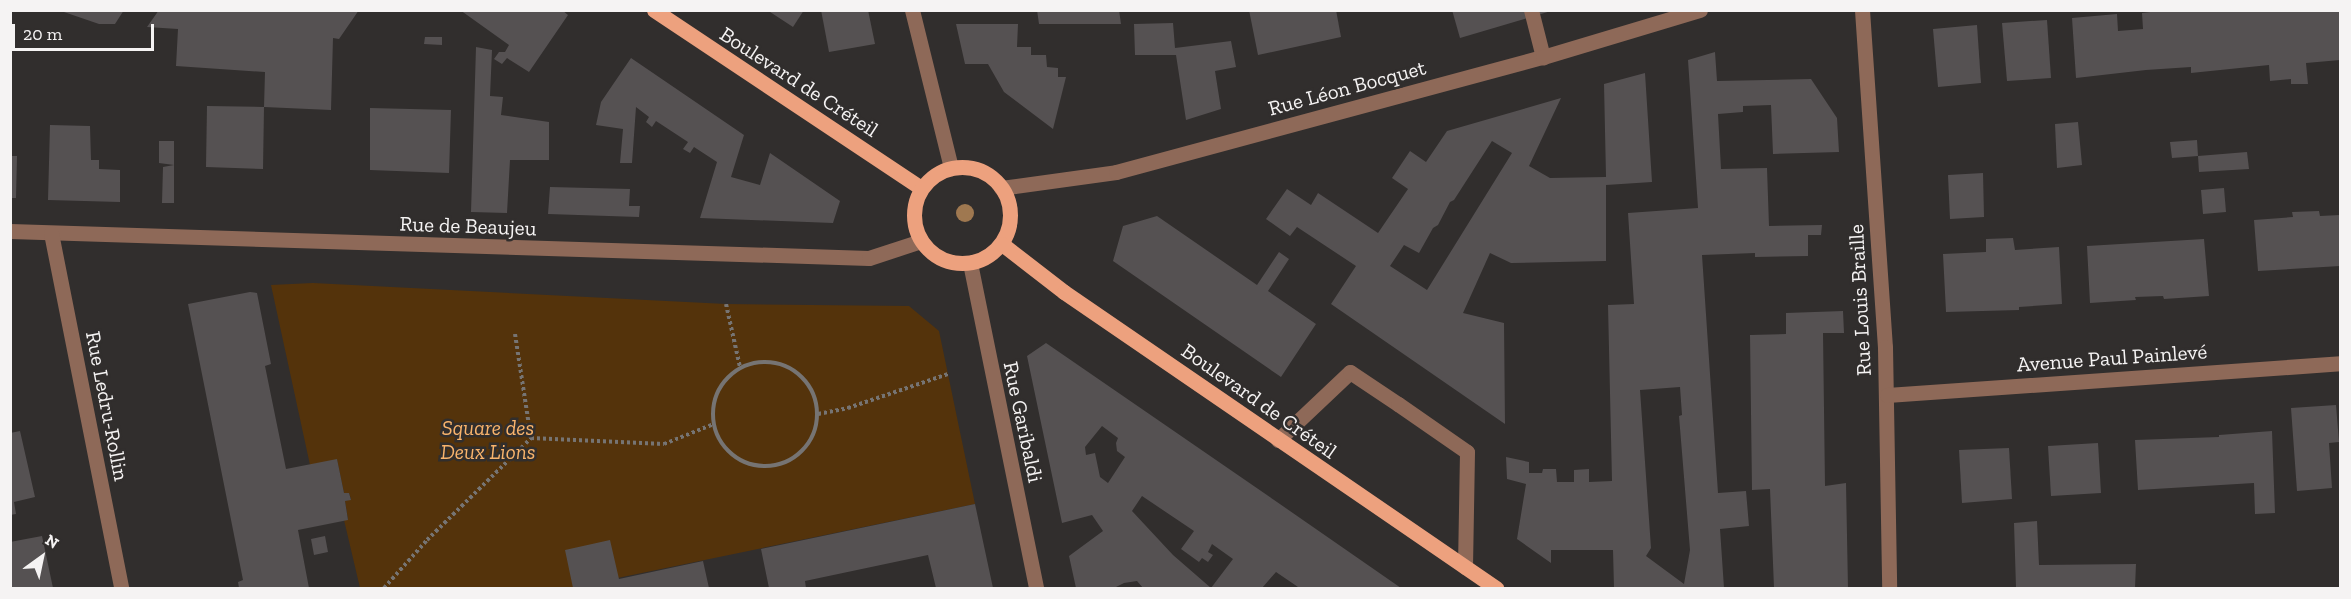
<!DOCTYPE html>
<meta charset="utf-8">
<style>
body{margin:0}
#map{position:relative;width:2351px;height:599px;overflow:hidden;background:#312e2d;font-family:"Zilla Slab",serif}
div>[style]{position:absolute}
.green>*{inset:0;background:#54330b}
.building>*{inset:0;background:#555152}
.path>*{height:4px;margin-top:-2px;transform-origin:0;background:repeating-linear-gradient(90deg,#767473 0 3px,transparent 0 6px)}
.path>.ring{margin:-2px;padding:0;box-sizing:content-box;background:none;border:4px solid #767473;border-radius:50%}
.minor>*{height:15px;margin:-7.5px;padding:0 7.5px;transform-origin:7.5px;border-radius:7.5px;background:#8e6958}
.major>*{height:15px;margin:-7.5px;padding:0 7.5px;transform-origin:7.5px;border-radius:7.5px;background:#eda17e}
.major>.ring{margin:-7.5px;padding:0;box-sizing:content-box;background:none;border:15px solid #eda17e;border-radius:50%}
.trees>*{width:18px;height:18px;margin:-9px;border-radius:50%;background:#9f7850}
span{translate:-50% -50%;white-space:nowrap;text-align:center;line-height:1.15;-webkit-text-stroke:5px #312e2d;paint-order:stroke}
.street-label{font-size:21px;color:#f5f3f3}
.park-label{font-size:21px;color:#f9b46c;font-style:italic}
.frame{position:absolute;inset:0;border:12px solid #f5f3f3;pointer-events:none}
.north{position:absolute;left:12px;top:527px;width:60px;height:60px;-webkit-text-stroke:4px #312e2d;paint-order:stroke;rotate:33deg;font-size:16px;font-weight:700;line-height:24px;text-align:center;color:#f5f3f3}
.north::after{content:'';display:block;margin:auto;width:21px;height:27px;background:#f5f3f3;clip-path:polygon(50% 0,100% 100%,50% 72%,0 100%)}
.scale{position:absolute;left:12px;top:24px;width:142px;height:27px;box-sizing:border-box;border:3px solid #f5f3f3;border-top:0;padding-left:8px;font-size:18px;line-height:21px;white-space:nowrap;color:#f5f3f3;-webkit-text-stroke:4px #312e2d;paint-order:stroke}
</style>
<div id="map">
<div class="green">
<div style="clip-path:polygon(313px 283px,726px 304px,909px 306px,939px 331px,975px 504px,569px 588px,360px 588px,344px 520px,348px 519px,345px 501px,351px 499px,349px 493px,344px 493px,337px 460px,310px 465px,271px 285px)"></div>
</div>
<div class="building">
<div style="clip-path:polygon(124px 10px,115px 24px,99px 24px,61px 11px)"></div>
<div style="clip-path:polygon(159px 10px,359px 10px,339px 39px,333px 38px,331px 110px,264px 107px,265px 72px,176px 66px,178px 29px,147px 27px)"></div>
<div style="clip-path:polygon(460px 10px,562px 10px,568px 15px,529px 72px,507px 58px,502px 64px,494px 59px,499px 52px,505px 52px,509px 45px)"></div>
<div style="clip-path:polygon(767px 10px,804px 10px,793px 27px)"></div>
<div style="clip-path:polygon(821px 10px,868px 10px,875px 44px,829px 52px)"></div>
<div style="clip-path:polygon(1037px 10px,1119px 10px,1121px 24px,1039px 24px)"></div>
<div style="clip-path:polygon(1249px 10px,1336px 10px,1341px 37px,1258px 55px)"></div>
<div style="clip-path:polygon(1452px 10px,1551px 10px,1551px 11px,1460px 38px)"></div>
<div style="clip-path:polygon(2168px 10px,2340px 10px,2340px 60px,2306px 63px,2308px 84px,2291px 84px,2291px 79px,2270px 81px,2269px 65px,2191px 73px,2191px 67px,2146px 70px,2076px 78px,2072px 18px,2117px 14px,2118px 31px,2143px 29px,2142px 13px)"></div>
<div style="clip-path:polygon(2047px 20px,2051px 78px,2007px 81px,2002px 23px)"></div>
<div style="clip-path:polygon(1173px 23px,1175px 48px,1231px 41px,1236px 67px,1215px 71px,1221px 109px,1186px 120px,1176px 55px,1135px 55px,1134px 24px)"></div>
<div style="clip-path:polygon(956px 24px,1018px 24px,1017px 47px,1031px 47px,1031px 55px,1046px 55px,1047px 67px,1058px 68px,1058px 77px,1066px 77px,1053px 129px,1004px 92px,988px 64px,965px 64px)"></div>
<div style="clip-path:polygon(1977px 25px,1981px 83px,1938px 87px,1933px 29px)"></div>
<div style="clip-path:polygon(425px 37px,442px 37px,442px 45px,424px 44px)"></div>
<div style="clip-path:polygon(476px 47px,492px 50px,490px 96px,503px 97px,501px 115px,549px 122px,549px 160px,510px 160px,507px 213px,471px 212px)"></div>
<div style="clip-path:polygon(evenodd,1715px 52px,1717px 81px,1811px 79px,1837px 118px,1839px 152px,1773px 154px,1771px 105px,1743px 106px,1743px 112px,1718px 114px,1721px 169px,1767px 168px,1769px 226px,1822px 225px,1821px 235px,1808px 235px,1808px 256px,1755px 257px,1755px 253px,1702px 255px,1718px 493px,1746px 491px,1749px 526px,1720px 529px,1724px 588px,1614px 588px,1613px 550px,1551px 550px,1551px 563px,1517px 539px,1526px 484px,1507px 479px,1506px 457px,1529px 462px,1529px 473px,1542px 473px,1543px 469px,1556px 469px,1557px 482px,1574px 482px,1574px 470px,1589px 469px,1589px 482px,1612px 481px,1608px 305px,1634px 304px,1628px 213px,1698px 208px,1688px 60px,1715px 52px,1680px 387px,1682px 415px,1679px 416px,1690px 550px,1684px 584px,1646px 556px,1651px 548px,1640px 390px,1680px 387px)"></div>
<div style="clip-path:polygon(631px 58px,744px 135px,731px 177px,760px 185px,770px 153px,840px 201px,833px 223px,700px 218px,717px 162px,694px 147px,690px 153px,683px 149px,688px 142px,656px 121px,652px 127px,646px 122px,649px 117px,636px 107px,632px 163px,620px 163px,623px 129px,596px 125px,601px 102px)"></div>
<div style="clip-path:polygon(evenodd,1645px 73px,1652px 182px,1606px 185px,1606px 261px,1511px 263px,1490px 253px,1463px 313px,1504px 323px,1505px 424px,1331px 304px,1356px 266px,1297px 227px,1290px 236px,1266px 219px,1287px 189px,1311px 205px,1318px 193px,1378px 233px,1408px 189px,1392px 178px,1410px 151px,1426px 162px,1447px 131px,1561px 98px,1529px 166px,1550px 178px,1606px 177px,1604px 84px,1645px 73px,1492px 141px,1512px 153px,1427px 290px,1390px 266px,1404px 245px,1419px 253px,1433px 228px,1438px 225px,1450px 202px,1454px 200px,1492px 141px)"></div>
<div style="clip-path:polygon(207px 106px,264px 107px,263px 169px,206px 167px)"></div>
<div style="clip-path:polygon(370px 108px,451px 110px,449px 173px,370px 170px)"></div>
<div style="clip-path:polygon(2078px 122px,2082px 165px,2057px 168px,2055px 124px)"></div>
<div style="clip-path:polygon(50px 125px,90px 126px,91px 160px,99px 160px,99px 169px,120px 170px,120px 202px,48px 200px)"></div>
<div style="clip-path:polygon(2197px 140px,2198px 156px,2172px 158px,2170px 142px)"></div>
<div style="clip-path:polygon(159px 141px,174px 141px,174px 165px,159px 163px)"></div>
<div style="clip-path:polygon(2247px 152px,2249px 169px,2199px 172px,2198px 156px)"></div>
<div style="clip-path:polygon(10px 156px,17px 156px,16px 198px,10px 198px)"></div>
<div style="clip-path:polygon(174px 165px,174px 203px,162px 203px,163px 167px)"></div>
<div style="clip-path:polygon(1983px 173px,1984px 217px,1950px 219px,1948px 175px)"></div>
<div style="clip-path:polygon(550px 187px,630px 189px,629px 206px,640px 206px,639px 217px,548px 214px)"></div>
<div style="clip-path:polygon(2224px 188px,2226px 212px,2203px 214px,2201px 190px)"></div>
<div style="clip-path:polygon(2319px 211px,2320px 216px,2340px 215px,2340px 266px,2258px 271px,2254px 220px,2293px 217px,2292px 212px)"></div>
<div style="clip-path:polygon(1157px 216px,1257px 285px,1279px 252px,1289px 259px,1268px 291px,1316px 324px,1281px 377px,1113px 261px,1123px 226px)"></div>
<div style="clip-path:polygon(2013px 238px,2015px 250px,2059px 247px,2062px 304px,2019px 307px,2019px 310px,1946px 312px,1943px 254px,1986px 252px,1986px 239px)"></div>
<div style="clip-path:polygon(2204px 239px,2209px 296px,2164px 299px,2163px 296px,2135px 297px,2136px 300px,2090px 303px,2087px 246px)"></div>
<div style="clip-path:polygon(250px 292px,257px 293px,271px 364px,265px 366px,286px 469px,337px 459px,344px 493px,349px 493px,351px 500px,345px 501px,348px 520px,298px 530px,309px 588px,239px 588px,238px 582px,243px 580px,188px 304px)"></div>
<div style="clip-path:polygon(1843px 311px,1844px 333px,1823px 333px,1825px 486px,1846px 483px,1848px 588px,1774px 588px,1770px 489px,1752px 490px,1750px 335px,1786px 334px,1786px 313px)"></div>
<div style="clip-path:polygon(evenodd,1046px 343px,1277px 502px,1401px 588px,1297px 588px,1298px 587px,1276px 572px,1262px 588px,1211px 588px,1233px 559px,1212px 544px,1208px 552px,1213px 555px,1208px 562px,1202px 558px,1199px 562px,1181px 549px,1194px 531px,1142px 496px,1132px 511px,1173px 555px,1211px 588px,1143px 588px,1137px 581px,1124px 583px,1114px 588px,1076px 588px,1069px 556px,1103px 531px,1092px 515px,1062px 523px,1027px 356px,1046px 343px,1102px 426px,1118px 438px,1116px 443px,1117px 451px,1125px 457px,1108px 483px,1100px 477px,1095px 453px,1086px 455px,1085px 447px,1102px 426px)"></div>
<div style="clip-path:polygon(2336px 405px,2339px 442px,2329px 443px,2332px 488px,2297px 491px,2291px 408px)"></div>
<div style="clip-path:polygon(20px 431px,35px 497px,14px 502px,16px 514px,10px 515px,10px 433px)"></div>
<div style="clip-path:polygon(2272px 431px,2275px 513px,2255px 514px,2254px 483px,2138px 490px,2135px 440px,2219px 437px,2219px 435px)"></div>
<div style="clip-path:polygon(2098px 443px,2101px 493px,2051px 496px,2048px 446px)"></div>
<div style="clip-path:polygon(2009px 448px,2012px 499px,1962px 503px,1959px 450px)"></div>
<div style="clip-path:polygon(975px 504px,993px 588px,936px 588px,928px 555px,805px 581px,806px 588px,769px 588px,761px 549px)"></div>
<div style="clip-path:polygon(2037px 521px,2039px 565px,2136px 564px,2135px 588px,2016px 588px,2014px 523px)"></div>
<div style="clip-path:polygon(42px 536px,53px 588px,10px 588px,10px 542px)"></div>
<div style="clip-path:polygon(325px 536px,328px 552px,314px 555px,311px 539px)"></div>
<div style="clip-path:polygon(610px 540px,619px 579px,703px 561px,709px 588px,573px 588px,565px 550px)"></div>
</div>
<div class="path">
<div style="left:726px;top:304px;width:65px;rotate:77.5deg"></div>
<div style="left:515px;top:334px;width:105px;rotate:81.3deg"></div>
<div class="ring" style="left:713px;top:362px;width:100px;height:100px"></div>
<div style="left:818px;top:414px;width:31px;rotate:-11deg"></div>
<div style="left:848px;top:408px;width:106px;rotate:-18.8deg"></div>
<div style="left:384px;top:588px;width:64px;rotate:-48.1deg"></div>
<div style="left:427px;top:540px;width:146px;rotate:-44.4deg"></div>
<div style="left:531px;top:438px;width:133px;rotate:2.6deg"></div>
<div style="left:664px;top:444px;width:54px;rotate:-21.8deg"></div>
</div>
<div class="minor">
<div style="left:912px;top:10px;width:163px;rotate:76.1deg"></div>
<div style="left:1531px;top:10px;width:49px;rotate:75.7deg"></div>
<div style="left:1862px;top:10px;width:338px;rotate:86.1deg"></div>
<div style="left:1885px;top:347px;width:241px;rotate:89deg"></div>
<div style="left:1001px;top:188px;width:116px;rotate:-7.9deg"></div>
<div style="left:1116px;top:172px;width:442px;rotate:-15.1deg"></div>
<div style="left:1543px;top:57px;width:164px;rotate:-16.7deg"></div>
<div style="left:10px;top:231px;width:859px;rotate:1.8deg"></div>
<div style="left:869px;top:258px;width:55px;rotate:-18.1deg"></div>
<div style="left:51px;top:233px;width:362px;rotate:78.8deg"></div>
<div style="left:970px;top:263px;width:332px;rotate:78.5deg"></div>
<div style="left:1887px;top:395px;width:454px;rotate:-4deg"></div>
<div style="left:1278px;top:440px;width:99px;rotate:-43.4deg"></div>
<div style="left:1350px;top:372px;width:58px;rotate:33.7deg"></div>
<div style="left:1398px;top:404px;width:84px;rotate:34.8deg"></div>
<div style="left:1467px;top:452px;width:115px;rotate:91deg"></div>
</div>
<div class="major">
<div style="left:654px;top:10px;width:321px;rotate:33.7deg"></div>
<div class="ring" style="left:914px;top:167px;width:81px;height:81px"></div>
<div style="left:1002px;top:244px;width:78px;rotate:37.7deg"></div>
<div style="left:1064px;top:292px;width:524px;rotate:34.42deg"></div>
</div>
<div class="trees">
<div style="left:965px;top:213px"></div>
</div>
<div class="street-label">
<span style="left:799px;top:82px;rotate:33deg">Boulevard de Créteil</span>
<span style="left:1347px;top:88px;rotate:-15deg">Rue Léon Bocquet</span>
<span style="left:468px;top:226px;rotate:2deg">Rue de Beaujeu</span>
<span style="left:1860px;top:300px;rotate:-93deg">Rue Louis Braille</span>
<span style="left:2112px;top:358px;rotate:-4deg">Avenue Paul Painlevé</span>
<span style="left:1259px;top:401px;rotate:35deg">Boulevard de Créteil</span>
<span style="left:107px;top:406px;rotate:79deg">Rue Ledru-Rollin</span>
<span style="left:1023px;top:422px;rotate:78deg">Rue Garibaldi</span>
</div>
<div class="park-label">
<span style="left:488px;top:440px">Square des<br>Deux Lions</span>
</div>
<div class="frame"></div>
<div class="north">N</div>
<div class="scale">20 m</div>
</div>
